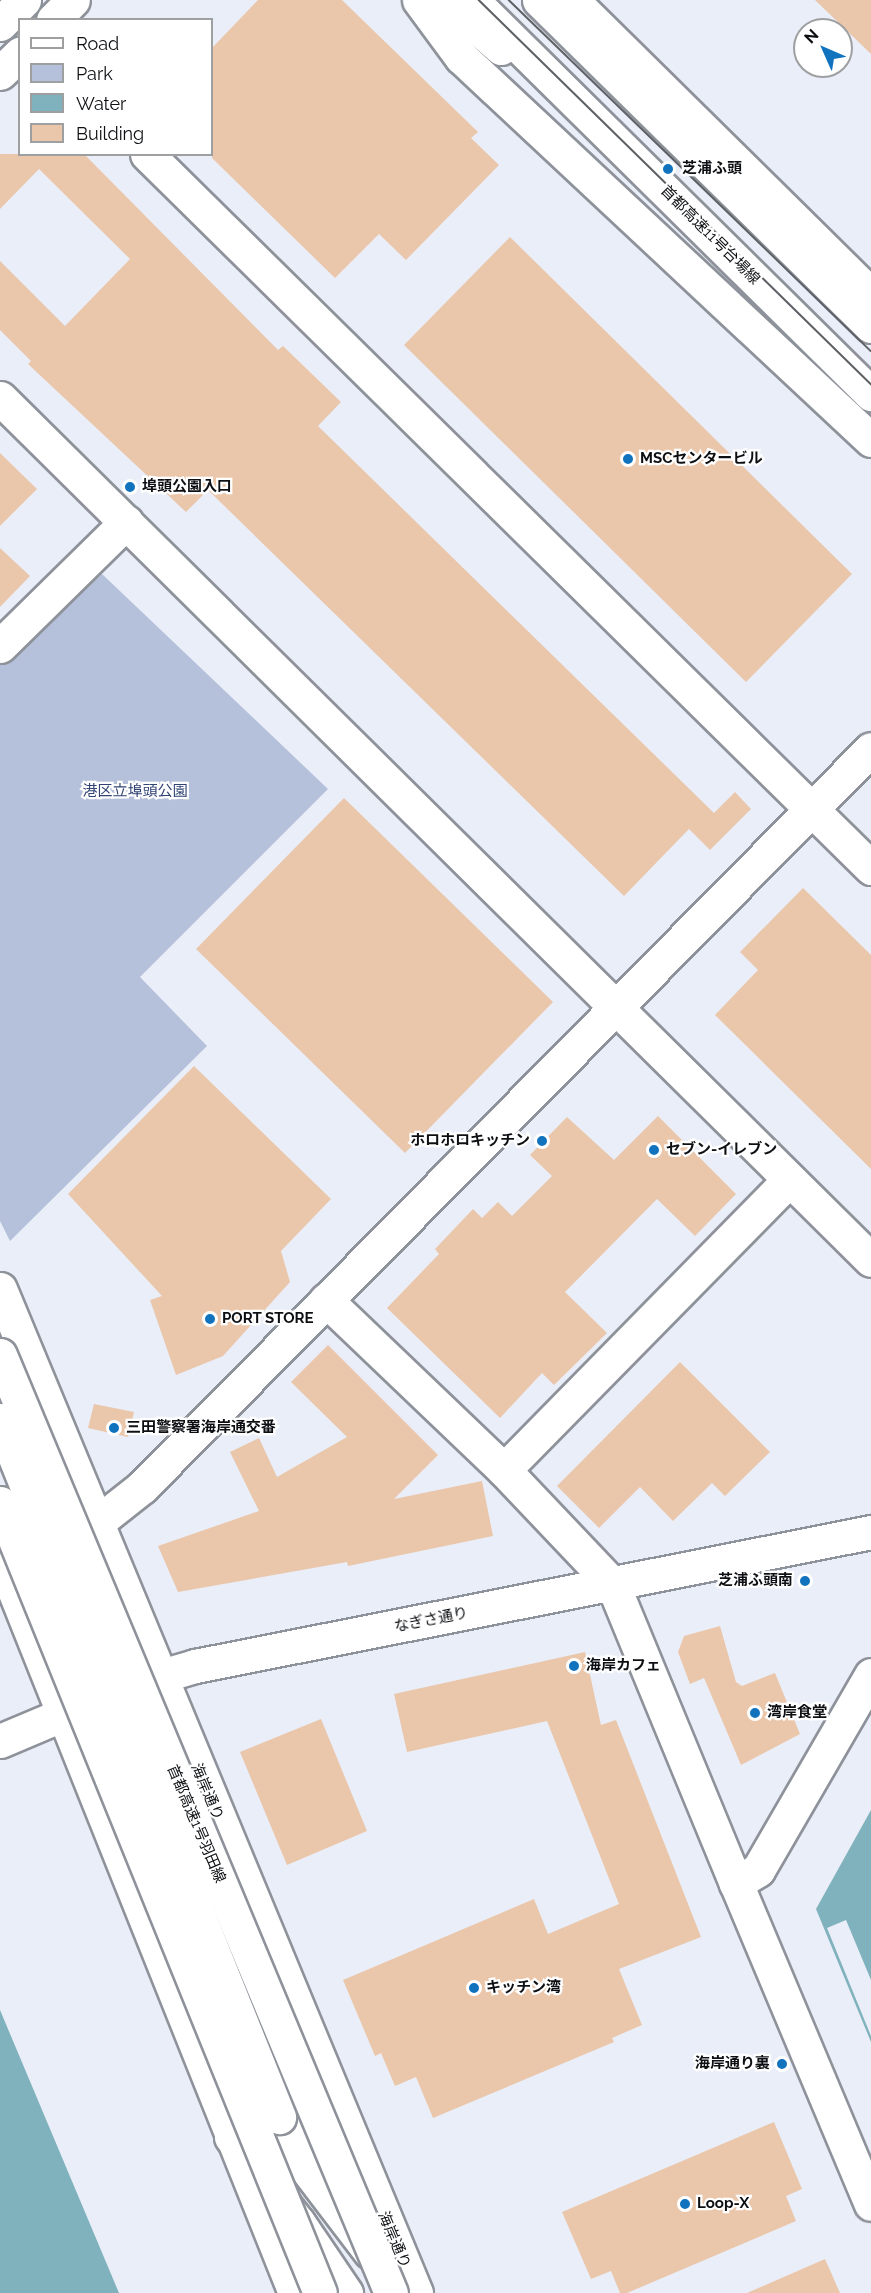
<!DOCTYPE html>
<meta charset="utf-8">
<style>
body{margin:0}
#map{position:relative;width:871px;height:2293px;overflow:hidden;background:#eaeef8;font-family:Raleway,"Noto Sans JP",sans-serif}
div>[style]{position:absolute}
.green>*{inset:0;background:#b5c1da}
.water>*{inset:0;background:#7fb2bc}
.pier>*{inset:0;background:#eaeef8}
.building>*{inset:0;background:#eac7ab}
.roads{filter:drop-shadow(2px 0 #8e929a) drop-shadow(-2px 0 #8e929a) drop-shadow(0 2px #8e929a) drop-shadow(0 -2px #8e929a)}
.minor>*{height:33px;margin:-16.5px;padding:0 16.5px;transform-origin:16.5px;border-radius:16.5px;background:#fff}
.major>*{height:33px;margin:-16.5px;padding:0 16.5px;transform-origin:16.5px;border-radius:16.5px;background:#fff}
.highway>*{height:33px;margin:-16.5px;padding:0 16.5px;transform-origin:16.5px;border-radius:16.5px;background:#fff}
.tram>*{height:1.5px;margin:-0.75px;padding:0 0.75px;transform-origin:0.75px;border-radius:0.75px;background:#5d6065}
.bridges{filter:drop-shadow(2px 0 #8e929a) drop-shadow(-2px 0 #8e929a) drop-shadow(0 2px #8e929a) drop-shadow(0 -2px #8e929a)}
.highway-bridge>*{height:33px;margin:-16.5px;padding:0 16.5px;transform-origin:16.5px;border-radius:16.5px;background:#fff}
.dots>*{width:16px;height:16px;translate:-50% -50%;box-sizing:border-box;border:3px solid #fff;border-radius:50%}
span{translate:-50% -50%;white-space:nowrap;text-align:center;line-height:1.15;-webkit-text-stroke:4.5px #fff;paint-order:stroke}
.poi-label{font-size:15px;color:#0d0f12;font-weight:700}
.left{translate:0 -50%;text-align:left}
.right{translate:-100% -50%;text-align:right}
.street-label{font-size:15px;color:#0d0f12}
.park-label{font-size:15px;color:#314474}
.legend{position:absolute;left:18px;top:18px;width:195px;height:138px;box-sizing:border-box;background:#fff;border:2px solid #9e9fa0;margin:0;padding:8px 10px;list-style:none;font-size:18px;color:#0d0f12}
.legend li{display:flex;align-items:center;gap:12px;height:30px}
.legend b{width:30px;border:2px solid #9e9fa0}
.north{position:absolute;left:793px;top:18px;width:60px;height:60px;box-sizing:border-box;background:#fff;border:2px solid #9e9fa0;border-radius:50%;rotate:315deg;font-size:16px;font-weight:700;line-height:24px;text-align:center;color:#0d0f12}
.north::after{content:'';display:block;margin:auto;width:21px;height:27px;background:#1172be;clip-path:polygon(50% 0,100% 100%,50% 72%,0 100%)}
</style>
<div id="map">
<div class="green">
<div style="clip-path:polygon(102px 574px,328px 789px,140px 977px,207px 1046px,10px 1241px,0 1221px,0 661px)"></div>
</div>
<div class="water">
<div style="clip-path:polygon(871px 1810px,871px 2042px,816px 1909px)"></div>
<div style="clip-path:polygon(0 2010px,119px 2293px,0 2293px)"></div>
</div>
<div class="pier">
<div style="clip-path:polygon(846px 1920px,871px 1980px,871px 2036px,827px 1928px)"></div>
</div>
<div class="building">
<div style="clip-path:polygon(258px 0,342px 0,478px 132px,471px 138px,499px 165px,406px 260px,379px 234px,335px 278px,212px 158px,212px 48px)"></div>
<div style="clip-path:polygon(815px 0,871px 0,871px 54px)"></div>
<div style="clip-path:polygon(0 154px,84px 154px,278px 350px,283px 346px,341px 402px,318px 426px,714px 813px,735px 792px,751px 809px,710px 850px,689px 829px,624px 896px,208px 490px,186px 512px,28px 364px,31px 361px,0 330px,0 261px,65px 326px,130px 259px,39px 169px,0 209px)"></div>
<div style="clip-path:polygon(510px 237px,852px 574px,746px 682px,404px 345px)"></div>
<div style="clip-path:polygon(0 453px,37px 489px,0 526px)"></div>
<div style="clip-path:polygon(0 548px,30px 576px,0 607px)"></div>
<div style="clip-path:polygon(344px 798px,553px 1002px,405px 1153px,196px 949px)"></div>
<div style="clip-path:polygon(803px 888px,871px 955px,871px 1169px,715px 1015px,758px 970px,740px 952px)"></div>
<div style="clip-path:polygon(194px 1066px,331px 1199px,281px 1251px,290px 1282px,223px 1356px,176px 1375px,150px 1300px,162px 1296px,68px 1194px)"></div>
<div style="clip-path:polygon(658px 1116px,736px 1194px,695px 1236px,657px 1199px,565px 1292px,607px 1333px,554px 1385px,542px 1373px,500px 1418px,387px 1308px,439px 1254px,435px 1249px,473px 1209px,482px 1218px,498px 1202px,512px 1216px,552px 1176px,530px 1155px,567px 1117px,614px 1160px)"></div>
<div style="clip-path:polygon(328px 1345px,438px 1455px,394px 1499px,482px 1481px,493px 1536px,348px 1566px,347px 1562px,178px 1592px,158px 1546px,259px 1511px,230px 1452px,259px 1438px,277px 1477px,347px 1437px,291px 1382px)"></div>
<div style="clip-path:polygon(680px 1362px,770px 1452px,725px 1496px,712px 1483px,673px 1521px,640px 1487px,599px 1528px,557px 1486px)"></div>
<div style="clip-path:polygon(94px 1404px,134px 1412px,128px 1437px,88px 1428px)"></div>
<div style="clip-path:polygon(720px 1626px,736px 1682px,742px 1686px,775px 1673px,800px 1734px,741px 1765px,704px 1678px,690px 1684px,678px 1652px,684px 1636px)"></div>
<div style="clip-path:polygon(585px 1652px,601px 1725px,616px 1720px,701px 1937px,619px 1969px,642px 2025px,612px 2038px,614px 2042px,433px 2118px,416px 2077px,395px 2086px,381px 2053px,375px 2056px,343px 1980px,534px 1899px,548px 1934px,619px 1904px,547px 1721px,407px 1752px,394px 1694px)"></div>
<div style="clip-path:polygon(321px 1719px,367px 1831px,287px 1865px,240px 1752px)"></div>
<div style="clip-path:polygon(774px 2122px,802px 2189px,786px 2196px,796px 2221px,627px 2293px,620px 2293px,611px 2271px,591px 2279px,562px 2212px)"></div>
<div style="clip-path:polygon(825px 2259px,840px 2293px,747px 2293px)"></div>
</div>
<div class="roads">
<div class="minor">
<div style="left:419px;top:0;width:71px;rotate:53.6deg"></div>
<div style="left:461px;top:57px;width:561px;rotate:43.05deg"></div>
<div style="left:446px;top:0;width:73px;rotate:41.1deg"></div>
<div style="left:572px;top:0;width:420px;rotate:44.6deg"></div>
<div style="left:53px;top:20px;width:28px;rotate:-45deg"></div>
<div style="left:0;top:24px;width:34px;rotate:-45deg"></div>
<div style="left:0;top:73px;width:28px;rotate:-44deg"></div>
<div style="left:147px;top:154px;width:1017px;rotate:44.6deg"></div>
<div style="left:0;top:398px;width:1225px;rotate:44.7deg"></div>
<div style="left:0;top:646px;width:177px;rotate:-44.5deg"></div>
<div style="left:326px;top:1300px;width:246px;rotate:43.7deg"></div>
<div style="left:504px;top:1470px;width:158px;rotate:46.5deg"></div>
<div style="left:613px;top:1585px;width:322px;rotate:67.6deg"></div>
<div style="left:504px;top:1470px;width:407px;rotate:-45.5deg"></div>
<div style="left:75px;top:1540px;width:85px;rotate:-38.3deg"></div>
<div style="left:142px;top:1487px;width:1037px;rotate:-45.35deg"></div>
<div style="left:871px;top:1675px;width:225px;rotate:120.1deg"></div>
<div style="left:758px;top:1870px;width:26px;rotate:149deg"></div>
<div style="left:736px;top:1883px;width:348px;rotate:67.2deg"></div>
<div style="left:134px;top:1684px;width:64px;rotate:-16.4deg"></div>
<div style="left:195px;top:1666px;width:689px;rotate:-11.21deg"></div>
<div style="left:0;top:1741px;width:98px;rotate:-22.9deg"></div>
</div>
<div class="major">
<div style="left:0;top:1289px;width:1087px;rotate:67.49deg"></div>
<div style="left:0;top:1555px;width:795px;rotate:68.21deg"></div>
</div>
<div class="highway">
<div style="left:472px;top:0;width:561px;rotate:44.64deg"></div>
<div style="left:539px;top:0;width:465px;rotate:44.5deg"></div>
<div style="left:279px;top:2117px;width:53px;rotate:62.9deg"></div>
<div style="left:303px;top:2164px;width:111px;rotate:52.7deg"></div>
<div style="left:231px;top:2137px;width:108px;rotate:51.8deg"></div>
<div style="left:298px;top:2222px;width:86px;rotate:55.9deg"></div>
</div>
</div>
<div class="tram">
<div style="left:479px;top:0;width:549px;rotate:44.41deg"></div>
<div style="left:509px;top:0;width:504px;rotate:44.12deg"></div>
</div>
<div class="bridges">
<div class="highway-bridge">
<div style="left:0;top:1355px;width:1016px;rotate:67.37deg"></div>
<div style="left:0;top:1420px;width:751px;rotate:68.18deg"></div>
<div style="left:0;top:1503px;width:852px;rotate:67.95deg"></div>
</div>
</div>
<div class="dots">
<div style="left:668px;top:169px;background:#1172be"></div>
<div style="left:628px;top:459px;background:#1172be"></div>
<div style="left:130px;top:487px;background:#1172be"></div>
<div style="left:542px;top:1141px;background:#1172be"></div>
<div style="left:654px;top:1150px;background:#1172be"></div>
<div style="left:210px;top:1319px;background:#1172be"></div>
<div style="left:114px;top:1428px;background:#1172be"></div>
<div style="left:805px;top:1581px;background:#1172be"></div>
<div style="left:574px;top:1666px;background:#1172be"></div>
<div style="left:755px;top:1713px;background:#1172be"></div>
<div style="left:474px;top:1988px;background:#1172be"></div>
<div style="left:782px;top:2064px;background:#1172be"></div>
<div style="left:685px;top:2204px;background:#1172be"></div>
</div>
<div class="poi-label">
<span class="left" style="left:682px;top:169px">芝浦ふ頭</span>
<span class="left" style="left:640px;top:459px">MSCセンタービル</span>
<span class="left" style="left:142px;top:487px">埠頭公園入口</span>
<span class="right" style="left:530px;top:1141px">ホロホロキッチン</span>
<span class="left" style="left:666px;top:1150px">セブン-イレブン</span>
<span class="left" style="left:222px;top:1319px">PORT STORE</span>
<span class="left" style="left:126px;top:1428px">三田警察署海岸通交番</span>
<span class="right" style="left:793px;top:1581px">芝浦ふ頭南</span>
<span class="left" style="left:586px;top:1666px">海岸カフェ</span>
<span class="left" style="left:767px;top:1713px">湾岸食堂</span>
<span class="left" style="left:486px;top:1988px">キッチン湾</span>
<span class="right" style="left:770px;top:2064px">海岸通り裏</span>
<span class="left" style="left:697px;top:2204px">Loop-X</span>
</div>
<div class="street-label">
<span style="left:710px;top:235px;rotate:45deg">首都高速11号台場線</span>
<span style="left:431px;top:1620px;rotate:-11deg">なぎさ通り</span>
<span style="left:207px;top:1792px;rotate:67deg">海岸通り</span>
<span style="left:196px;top:1824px;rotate:67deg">首都高速1号羽田線</span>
<span style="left:394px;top:2240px;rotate:67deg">海岸通り</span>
</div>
<div class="park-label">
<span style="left:135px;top:792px">港区立埠頭公園</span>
</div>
<ul class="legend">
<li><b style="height:8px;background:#fff"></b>Road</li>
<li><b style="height:16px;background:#b5c1da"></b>Park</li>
<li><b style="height:16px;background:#7fb2bc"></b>Water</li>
<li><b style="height:16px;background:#eac7ab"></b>Building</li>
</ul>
<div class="north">N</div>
</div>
